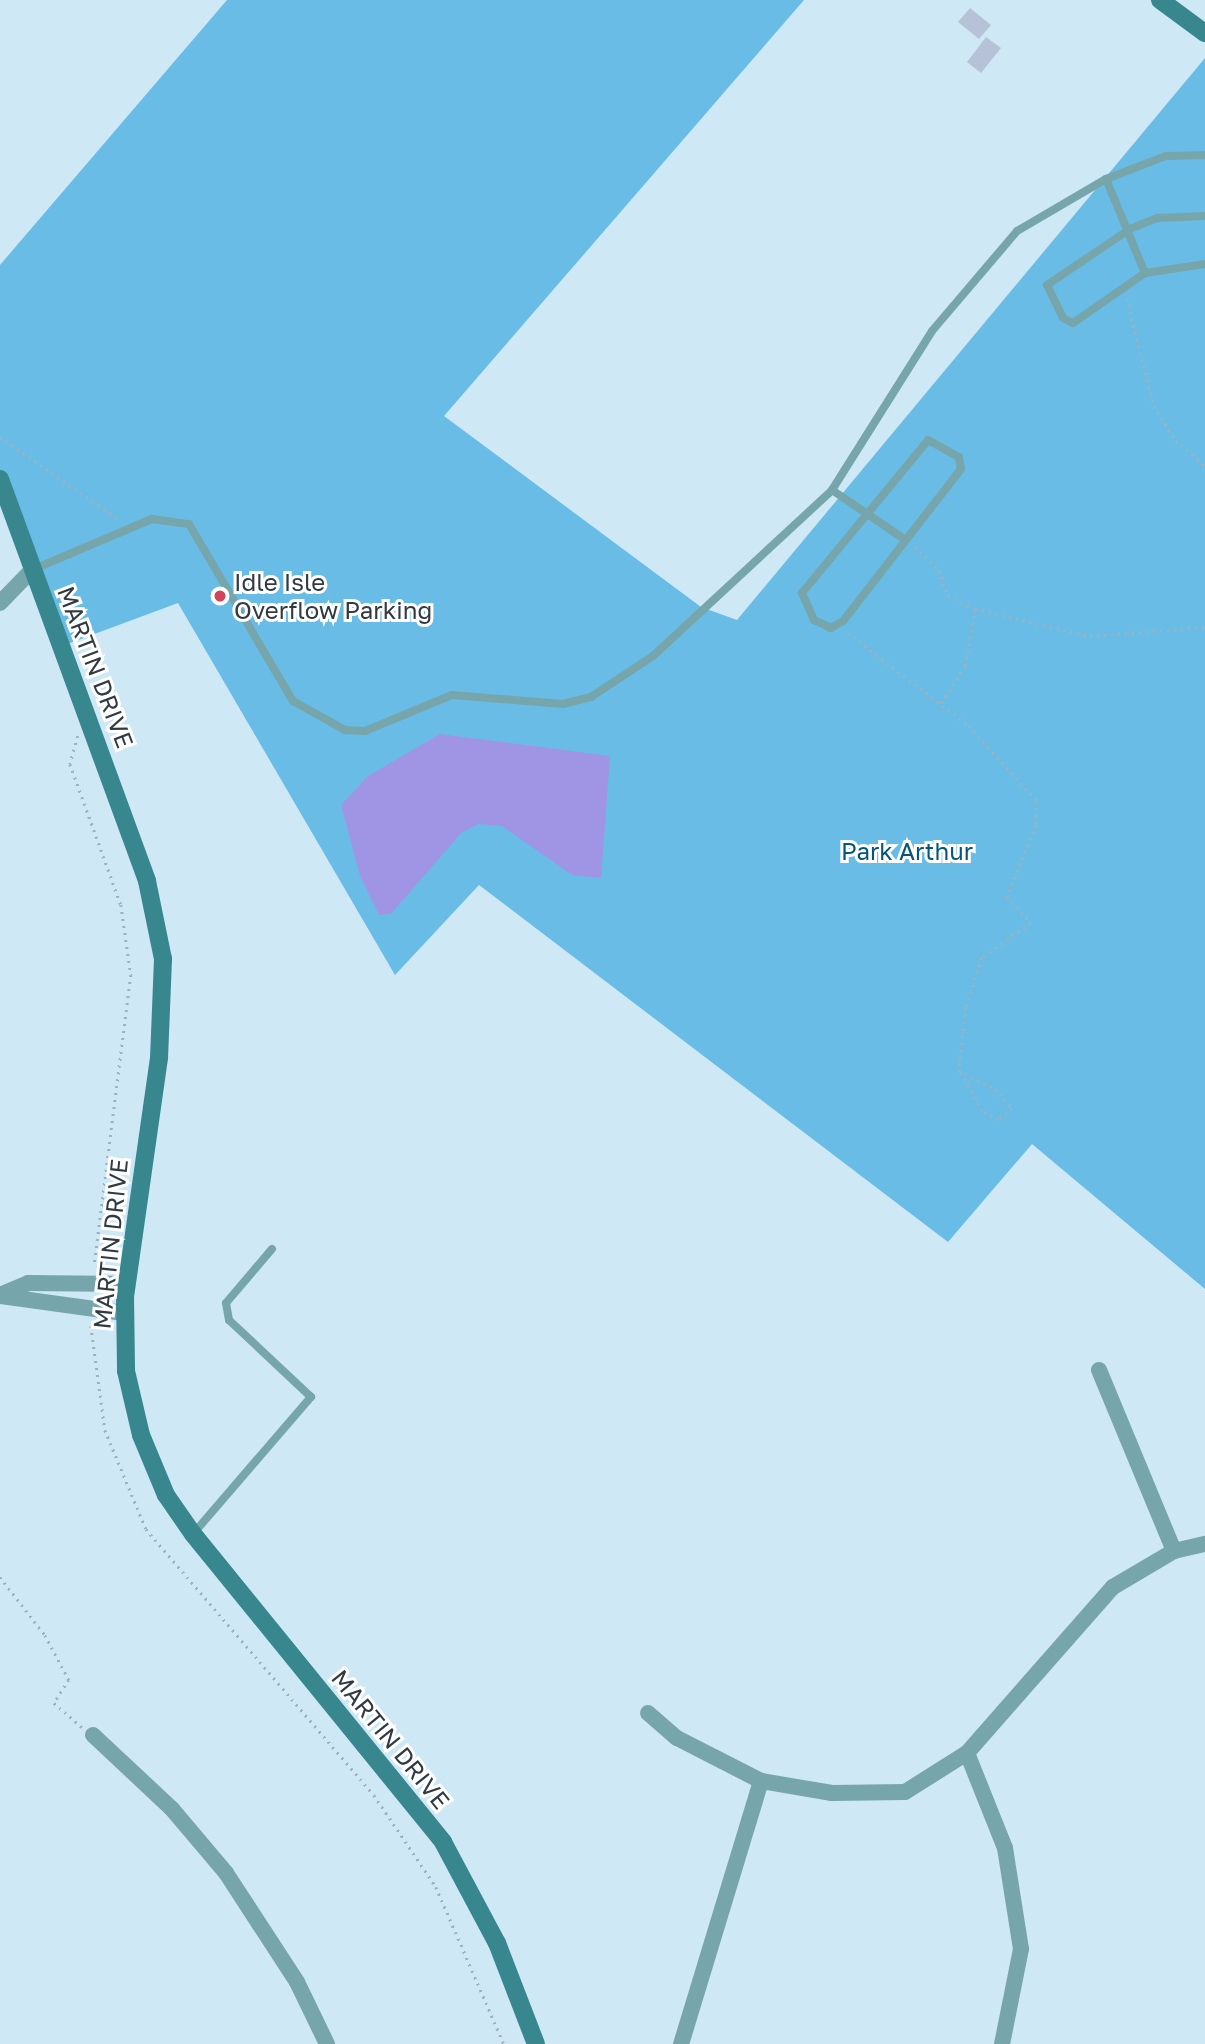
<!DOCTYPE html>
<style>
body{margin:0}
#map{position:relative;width:1205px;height:2044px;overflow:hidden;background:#cee8f6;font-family:"Golos Text",sans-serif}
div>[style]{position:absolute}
.green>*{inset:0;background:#69bce6}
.water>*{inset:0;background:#a095e4}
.building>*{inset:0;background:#b5c2d7}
.path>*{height:2.5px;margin-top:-1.25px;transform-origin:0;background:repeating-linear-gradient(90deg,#9db2bd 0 2px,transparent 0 7px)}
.lane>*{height:8px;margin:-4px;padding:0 4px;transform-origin:4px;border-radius:4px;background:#76a6ab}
.street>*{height:16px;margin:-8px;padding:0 8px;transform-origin:8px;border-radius:8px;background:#76a6ab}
.secondary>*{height:18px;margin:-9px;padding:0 9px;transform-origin:9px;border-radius:9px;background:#38878f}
.dots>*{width:19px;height:19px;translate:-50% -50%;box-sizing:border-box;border:4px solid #fff;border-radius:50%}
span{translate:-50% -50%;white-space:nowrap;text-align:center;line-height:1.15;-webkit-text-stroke:6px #fff;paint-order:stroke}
.poi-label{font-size:24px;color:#303a40}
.left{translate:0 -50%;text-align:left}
.street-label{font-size:24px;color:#303a40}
.park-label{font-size:24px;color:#065777}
</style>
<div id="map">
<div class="green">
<div style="clip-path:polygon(227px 0,804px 0,444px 416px,701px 607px,737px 620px,1205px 58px,1205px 1289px,1032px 1144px,948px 1242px,479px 885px,395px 975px,178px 603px,62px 646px,0 474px,0 265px)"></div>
</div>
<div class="water">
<div style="clip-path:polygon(440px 734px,610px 756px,601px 878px,572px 875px,502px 826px,479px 824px,462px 832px,391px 914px,379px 915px,360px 876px,341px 805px,368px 776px)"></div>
</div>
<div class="building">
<div style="clip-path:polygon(970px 8px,991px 25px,979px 39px,958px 22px)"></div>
<div style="clip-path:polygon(986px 37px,1001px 48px,981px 73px,967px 62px)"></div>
</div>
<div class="path">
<div style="left:1127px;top:298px;width:111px;rotate:76deg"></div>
<div style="left:1154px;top:406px;width:41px;rotate:57.8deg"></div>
<div style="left:1176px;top:441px;width:38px;rotate:41deg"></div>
<div style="left:0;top:437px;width:146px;rotate:34.7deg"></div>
<div style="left:915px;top:547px;width:33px;rotate:44deg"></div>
<div style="left:939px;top:570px;width:28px;rotate:71deg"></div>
<div style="left:948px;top:596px;width:30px;rotate:26deg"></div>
<div style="left:975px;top:609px;width:118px;rotate:13.2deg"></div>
<div style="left:1090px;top:636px;width:115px;rotate:-4.5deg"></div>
<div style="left:848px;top:633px;width:153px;rotate:37.5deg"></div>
<div style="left:969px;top:726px;width:101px;rotate:47.8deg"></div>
<div style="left:1037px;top:801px;width:24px;rotate:92deg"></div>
<div style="left:1036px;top:825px;width:78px;rotate:111.9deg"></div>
<div style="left:1007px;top:897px;width:35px;rotate:47deg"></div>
<div style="left:1031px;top:923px;width:60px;rotate:144.5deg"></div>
<div style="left:982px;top:958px;width:52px;rotate:107.7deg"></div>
<div style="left:966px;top:1008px;width:62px;rotate:96.4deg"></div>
<div style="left:959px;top:1070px;width:41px;rotate:27.8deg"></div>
<div style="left:995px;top:1089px;width:25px;rotate:48deg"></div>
<div style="left:1012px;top:1108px;width:18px;rotate:139deg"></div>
<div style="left:998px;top:1120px;width:18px;rotate:-151deg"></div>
<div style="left:982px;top:1111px;width:47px;rotate:-119.3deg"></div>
<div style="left:941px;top:703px;width:44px;rotate:-57deg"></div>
<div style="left:965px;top:666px;width:57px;rotate:-79.9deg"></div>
<div style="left:78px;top:736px;width:29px;rotate:106deg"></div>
<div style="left:70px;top:764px;width:150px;rotate:70.1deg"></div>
<div style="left:121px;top:905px;width:71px;rotate:81.9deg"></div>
<div style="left:131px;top:975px;width:294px;rotate:97.2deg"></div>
<div style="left:91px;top:1326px;width:105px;rotate:82.3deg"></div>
<div style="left:105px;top:1430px;width:107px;rotate:67.5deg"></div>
<div style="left:146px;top:1529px;width:350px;rotate:49.4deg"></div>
<div style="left:374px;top:1795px;width:111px;rotate:56deg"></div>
<div style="left:436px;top:1887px;width:171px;rotate:66.6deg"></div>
<div style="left:0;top:1577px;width:73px;rotate:52.2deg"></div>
<div style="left:45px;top:1635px;width:51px;rotate:61.9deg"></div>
<div style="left:69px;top:1680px;width:27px;rotate:123deg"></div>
<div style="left:54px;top:1703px;width:37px;rotate:41deg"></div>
</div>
<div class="lane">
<div style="left:1106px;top:179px;width:102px;rotate:67.5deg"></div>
<div style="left:1205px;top:216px;width:48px;rotate:177.6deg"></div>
<div style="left:1157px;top:218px;width:29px;rotate:158deg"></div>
<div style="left:1130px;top:229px;width:100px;rotate:146deg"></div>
<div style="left:1047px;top:285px;width:37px;rotate:64deg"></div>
<div style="left:1063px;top:318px;width:11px;rotate:27deg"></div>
<div style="left:1073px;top:323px;width:88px;rotate:-34.8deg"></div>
<div style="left:1145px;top:273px;width:61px;rotate:-8.5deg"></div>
<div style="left:928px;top:440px;width:35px;rotate:29deg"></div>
<div style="left:959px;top:457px;width:12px;rotate:81deg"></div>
<div style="left:961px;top:469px;width:192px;rotate:127.8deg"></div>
<div style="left:843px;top:621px;width:14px;rotate:150deg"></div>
<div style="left:831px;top:628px;width:19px;rotate:-155deg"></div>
<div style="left:814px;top:620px;width:30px;rotate:-114deg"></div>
<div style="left:802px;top:593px;width:198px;rotate:-50.5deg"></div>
<div style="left:832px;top:490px;width:87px;rotate:34.2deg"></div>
<div style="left:34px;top:569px;width:128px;rotate:-23deg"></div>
<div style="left:152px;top:519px;width:37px;rotate:8deg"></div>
<div style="left:189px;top:524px;width:205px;rotate:59.6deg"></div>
<div style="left:293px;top:701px;width:60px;rotate:29.1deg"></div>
<div style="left:345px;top:730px;width:20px;rotate:3deg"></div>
<div style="left:365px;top:731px;width:94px;rotate:-22.5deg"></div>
<div style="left:452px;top:695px;width:111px;rotate:4.6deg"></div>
<div style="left:563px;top:704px;width:29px;rotate:-14deg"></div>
<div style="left:591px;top:697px;width:74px;rotate:-33.5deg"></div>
<div style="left:653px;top:656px;width:244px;rotate:-42.8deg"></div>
<div style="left:832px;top:490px;width:188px;rotate:-57.8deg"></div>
<div style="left:932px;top:331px;width:131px;rotate:-49.6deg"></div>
<div style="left:1017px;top:231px;width:103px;rotate:-30.3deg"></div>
<div style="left:1106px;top:179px;width:64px;rotate:-21deg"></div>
<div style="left:1166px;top:156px;width:39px;rotate:-1deg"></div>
<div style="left:193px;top:1534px;width:181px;rotate:-49.3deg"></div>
<div style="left:311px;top:1397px;width:112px;rotate:-136.8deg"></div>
<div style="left:229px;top:1320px;width:17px;rotate:-100deg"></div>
<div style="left:226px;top:1303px;width:71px;rotate:-49.6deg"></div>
</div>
<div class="street">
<div style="left:0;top:603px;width:47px;rotate:-45.9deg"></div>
<div style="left:0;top:1295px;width:30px;rotate:-23deg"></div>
<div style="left:28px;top:1283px;width:98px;rotate:0.6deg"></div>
<div style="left:0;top:1296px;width:125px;rotate:7.8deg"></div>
<div style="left:1174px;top:1551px;width:32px;rotate:-13deg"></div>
<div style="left:648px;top:1713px;width:38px;rotate:41deg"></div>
<div style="left:677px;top:1738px;width:94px;rotate:27.1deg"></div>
<div style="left:761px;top:1781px;width:275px;rotate:106.9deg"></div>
<div style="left:93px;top:1735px;width:108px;rotate:43.1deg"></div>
<div style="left:172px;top:1809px;width:84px;rotate:49.8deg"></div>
<div style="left:226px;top:1873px;width:130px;rotate:56.9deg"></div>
<div style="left:297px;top:1982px;width:69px;rotate:64.2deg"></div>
<div style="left:967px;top:1753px;width:221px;rotate:-48.7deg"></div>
<div style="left:1113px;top:1587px;width:71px;rotate:-30.5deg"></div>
<div style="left:1174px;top:1551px;width:196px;rotate:-112.5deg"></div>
<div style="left:761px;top:1781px;width:72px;rotate:9.6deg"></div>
<div style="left:832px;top:1793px;width:73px;rotate:-0.8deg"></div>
<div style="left:905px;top:1792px;width:73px;rotate:-32.2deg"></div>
<div style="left:967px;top:1753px;width:102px;rotate:68.2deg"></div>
<div style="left:1005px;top:1848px;width:102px;rotate:81deg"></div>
<div style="left:1021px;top:1949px;width:97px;rotate:101.3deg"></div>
</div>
<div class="secondary">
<div style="left:1160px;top:0;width:56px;rotate:36.3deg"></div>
<div style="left:0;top:479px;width:428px;rotate:69.9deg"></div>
<div style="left:147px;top:881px;width:80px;rotate:78.4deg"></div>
<div style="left:163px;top:959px;width:99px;rotate:92.3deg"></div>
<div style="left:159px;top:1058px;width:240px;rotate:98.1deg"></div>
<div style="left:125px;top:1296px;width:75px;rotate:89.2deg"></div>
<div style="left:126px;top:1371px;width:66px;rotate:76.8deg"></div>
<div style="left:141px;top:1435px;width:65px;rotate:67.4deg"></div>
<div style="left:166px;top:1495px;width:47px;rotate:55.3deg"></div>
<div style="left:193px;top:1534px;width:397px;rotate:50.9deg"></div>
<div style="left:443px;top:1842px;width:115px;rotate:61.9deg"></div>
<div style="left:497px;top:1943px;width:108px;rotate:68.9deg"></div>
</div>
<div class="dots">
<div style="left:220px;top:596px;background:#d3435a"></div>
</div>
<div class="poi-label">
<span class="left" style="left:234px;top:596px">Idle Isle<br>Overflow Parking</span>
</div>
<div class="street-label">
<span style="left:96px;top:667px;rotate:69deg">MARTIN DRIVE</span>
<span style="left:110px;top:1244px;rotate:-84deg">MARTIN DRIVE</span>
<span style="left:391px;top:1739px;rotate:51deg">MARTIN DRIVE</span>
</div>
<div class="park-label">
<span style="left:907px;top:851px">Park Arthur</span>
</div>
</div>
